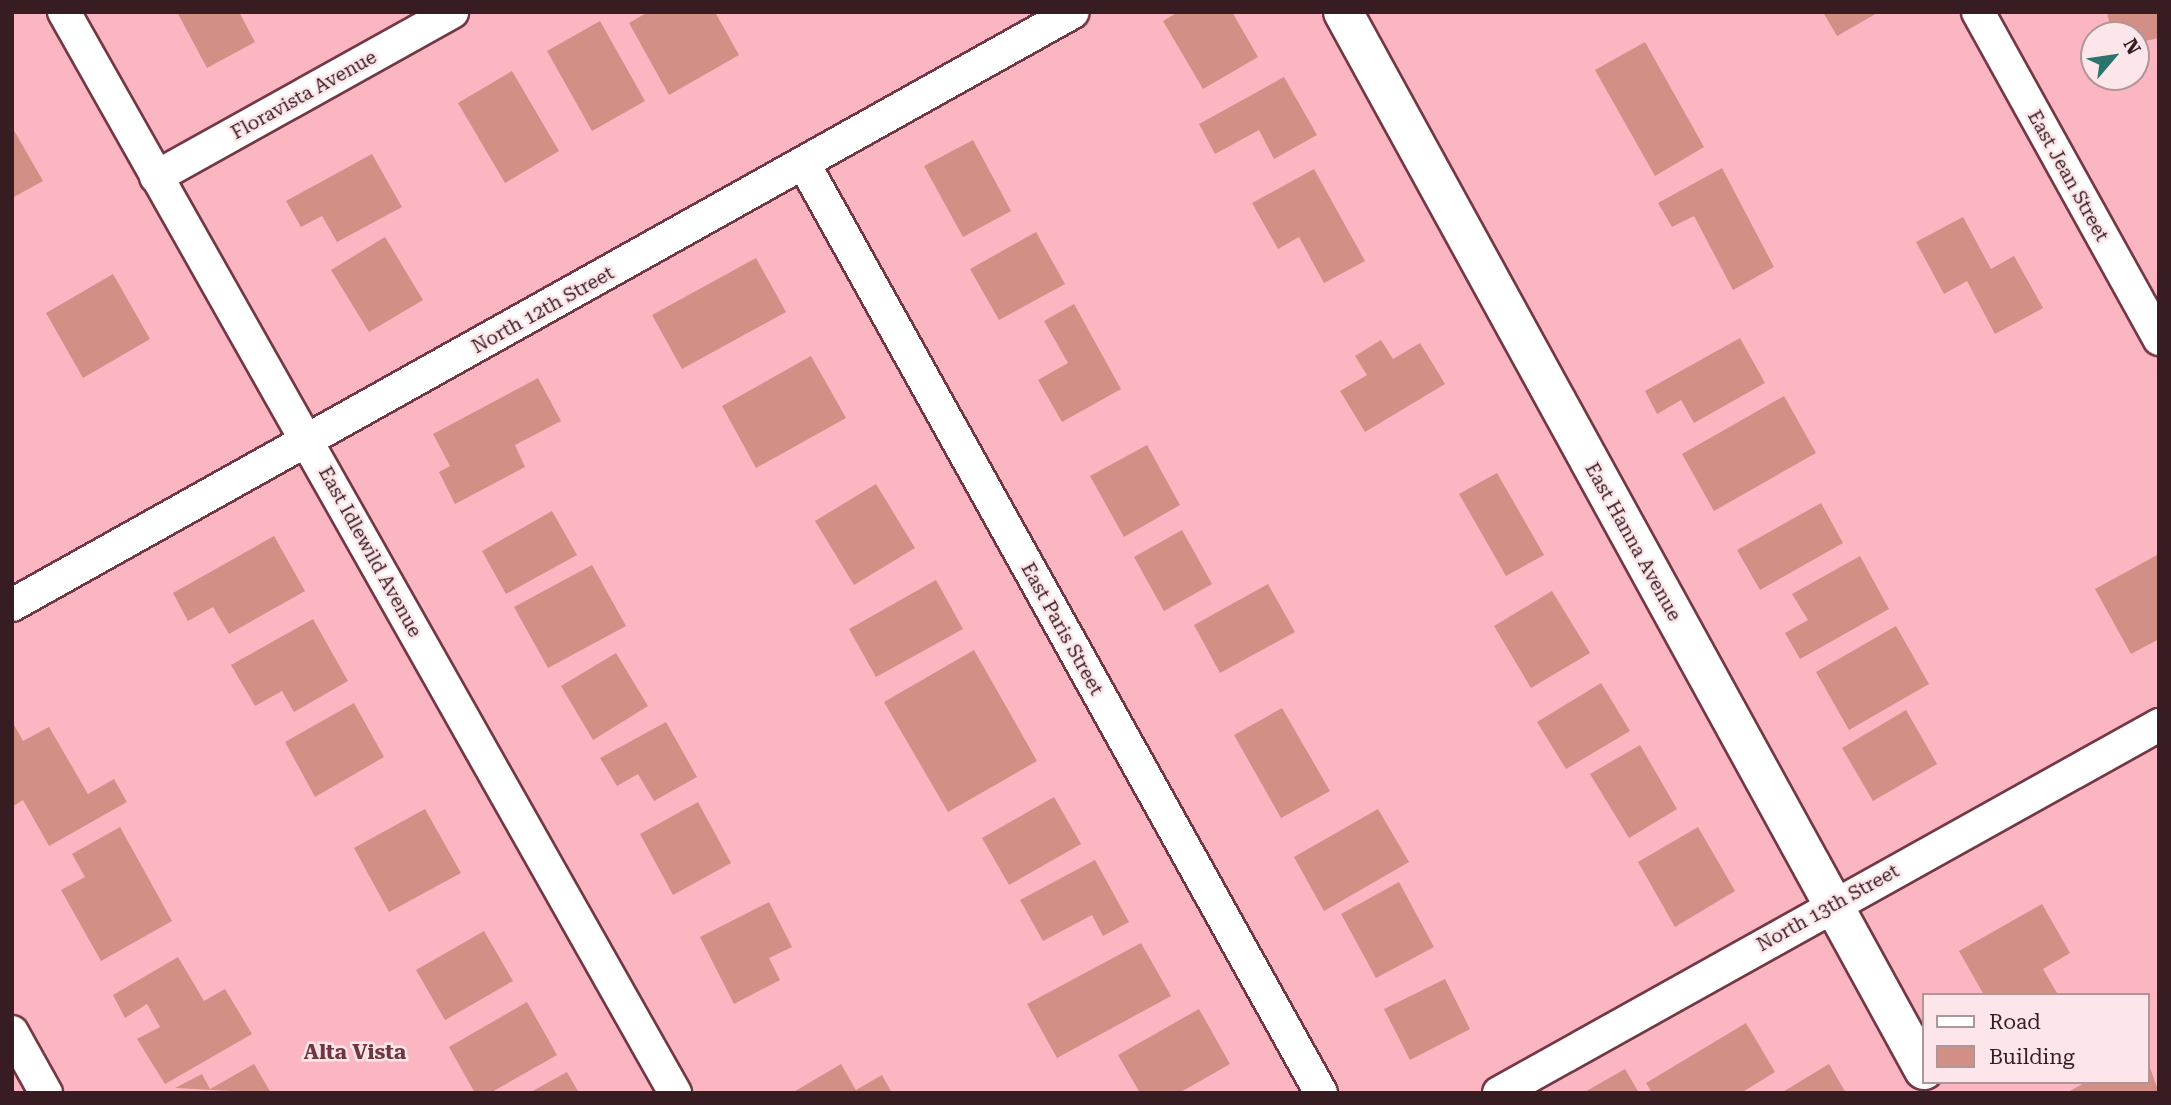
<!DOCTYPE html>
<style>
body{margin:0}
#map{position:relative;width:2171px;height:1105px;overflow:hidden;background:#fcb6c1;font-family:"Roboto Serif",serif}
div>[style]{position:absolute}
.building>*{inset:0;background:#d28f86}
.roads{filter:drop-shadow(2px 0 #733844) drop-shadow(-2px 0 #733844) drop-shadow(0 2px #733844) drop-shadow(0 -2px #733844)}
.minor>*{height:32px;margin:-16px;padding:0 16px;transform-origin:16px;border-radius:16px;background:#fff}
.tertiary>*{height:38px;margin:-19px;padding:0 19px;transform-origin:19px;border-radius:19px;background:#fff}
span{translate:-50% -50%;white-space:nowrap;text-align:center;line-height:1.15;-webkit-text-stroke:5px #fde6e9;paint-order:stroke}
.street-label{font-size:19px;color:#371d22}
.neighbourhood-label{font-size:21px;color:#6f3541;font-weight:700}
.frame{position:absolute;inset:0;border:14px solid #371d22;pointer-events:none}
.legend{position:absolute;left:1922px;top:993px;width:228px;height:91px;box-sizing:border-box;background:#fde6e9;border:2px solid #ae9699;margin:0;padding:9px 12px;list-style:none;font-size:21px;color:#371d22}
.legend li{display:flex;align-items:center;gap:14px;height:35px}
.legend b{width:35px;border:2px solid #ae9699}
.north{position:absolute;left:2080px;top:21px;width:70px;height:70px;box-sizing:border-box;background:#fde6e9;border:2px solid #ae9699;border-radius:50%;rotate:61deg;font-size:19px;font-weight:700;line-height:28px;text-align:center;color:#371d22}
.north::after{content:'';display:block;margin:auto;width:24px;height:32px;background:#2c756f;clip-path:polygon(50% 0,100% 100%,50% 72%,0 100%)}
</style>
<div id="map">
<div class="building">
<div style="clip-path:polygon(177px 12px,239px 12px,255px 42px,207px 68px)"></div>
<div style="clip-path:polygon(648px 12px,715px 12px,739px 55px,669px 95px,629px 23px)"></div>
<div style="clip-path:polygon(1178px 12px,1232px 12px,1258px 57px,1203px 89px,1163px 21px)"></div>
<div style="clip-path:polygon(1823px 12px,1879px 12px,1837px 36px)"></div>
<div style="clip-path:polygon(2107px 12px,2159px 12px,2159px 38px,2136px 43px,2136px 35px,2112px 35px)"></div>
<div style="clip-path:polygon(600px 21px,645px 101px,592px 131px,547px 51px)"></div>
<div style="clip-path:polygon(1645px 42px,1704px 147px,1655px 176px,1595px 70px)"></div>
<div style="clip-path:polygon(512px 71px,559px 151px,505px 183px,458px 103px)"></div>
<div style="clip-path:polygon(1284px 77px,1317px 135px,1274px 159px,1259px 130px,1215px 154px,1199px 124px)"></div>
<div style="clip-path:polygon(12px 127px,43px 181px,12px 198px)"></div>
<div style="clip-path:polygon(973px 140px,1011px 211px,963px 237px,924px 166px)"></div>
<div style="clip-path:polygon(372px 154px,402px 207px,337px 242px,322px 216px,301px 227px,286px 201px)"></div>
<div style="clip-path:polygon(1722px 168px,1774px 267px,1733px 290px,1694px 216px,1672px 227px,1658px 203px)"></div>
<div style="clip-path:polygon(1314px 169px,1365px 261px,1324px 283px,1299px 237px,1278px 249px,1252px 203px)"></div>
<div style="clip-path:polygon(1963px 217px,1991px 269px,2014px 256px,2043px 308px,1995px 334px,1967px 281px,1944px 294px,1916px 242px)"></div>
<div style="clip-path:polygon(1036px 232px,1065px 284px,999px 320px,970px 269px)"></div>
<div style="clip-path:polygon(385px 237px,423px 300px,369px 332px,331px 270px)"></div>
<div style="clip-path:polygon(756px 258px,786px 312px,682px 369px,652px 315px)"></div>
<div style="clip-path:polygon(113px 274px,150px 339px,83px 378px,46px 313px)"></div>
<div style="clip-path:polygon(1074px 304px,1121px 389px,1062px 422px,1038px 380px,1068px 363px,1044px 321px)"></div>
<div style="clip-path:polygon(1740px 338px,1765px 383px,1694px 423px,1681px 400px,1657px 414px,1645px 391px)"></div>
<div style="clip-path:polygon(1381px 340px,1393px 359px,1420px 343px,1445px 384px,1365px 432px,1340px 391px,1367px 375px,1355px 356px)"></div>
<div style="clip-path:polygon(811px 356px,846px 418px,756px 468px,722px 406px)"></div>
<div style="clip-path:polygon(538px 378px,561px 421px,515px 445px,525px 467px,455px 504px,439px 472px,450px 466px,433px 434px)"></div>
<div style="clip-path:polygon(1784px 396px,1816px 453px,1714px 511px,1682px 454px)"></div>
<div style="clip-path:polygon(1147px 445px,1180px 505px,1124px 537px,1090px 476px)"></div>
<div style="clip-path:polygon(1497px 473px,1544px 555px,1506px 576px,1459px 494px)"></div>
<div style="clip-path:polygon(876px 484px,915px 548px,854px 585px,815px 521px)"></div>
<div style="clip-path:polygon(1821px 503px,1843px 543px,1760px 590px,1737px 550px)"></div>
<div style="clip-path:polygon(552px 511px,577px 555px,506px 594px,482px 551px)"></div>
<div style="clip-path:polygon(1182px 530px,1212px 584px,1164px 611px,1134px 557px)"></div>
<div style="clip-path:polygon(274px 536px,305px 591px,229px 634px,213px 607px,188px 621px,173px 593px)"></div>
<div style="clip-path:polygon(2159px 554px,2159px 639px,2131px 654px,2095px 589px)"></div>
<div style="clip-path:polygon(1860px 556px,1889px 609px,1800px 659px,1785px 633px,1808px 620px,1792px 594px)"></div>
<div style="clip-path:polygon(592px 565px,626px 626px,548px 668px,514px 607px)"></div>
<div style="clip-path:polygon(936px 580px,963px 629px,876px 677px,849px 629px)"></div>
<div style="clip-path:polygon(1268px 584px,1295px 632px,1220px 673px,1194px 625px)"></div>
<div style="clip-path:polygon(1552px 591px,1590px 653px,1531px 688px,1494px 626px)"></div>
<div style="clip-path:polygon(313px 619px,348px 681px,294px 712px,282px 691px,255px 706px,231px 665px)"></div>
<div style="clip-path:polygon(1896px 626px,1929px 684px,1849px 730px,1816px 672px)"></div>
<div style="clip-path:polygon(974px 650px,1037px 761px,948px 812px,884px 702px)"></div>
<div style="clip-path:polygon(616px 653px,648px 706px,593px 740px,561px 686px)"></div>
<div style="clip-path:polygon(1601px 683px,1630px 731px,1566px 769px,1537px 722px)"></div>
<div style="clip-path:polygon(354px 703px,384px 757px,315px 797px,285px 742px)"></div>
<div style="clip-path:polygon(1282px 708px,1330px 791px,1281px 818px,1234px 735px)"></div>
<div style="clip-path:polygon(1906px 710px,1937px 764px,1873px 801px,1842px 748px)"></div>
<div style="clip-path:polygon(12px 721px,23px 741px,49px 727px,88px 794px,114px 779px,127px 802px,49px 846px,23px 800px,12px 807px)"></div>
<div style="clip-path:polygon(666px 722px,697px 777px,654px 801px,638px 774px,617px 786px,600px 758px)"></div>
<div style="clip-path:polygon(1640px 745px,1677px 809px,1629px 838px,1590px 774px)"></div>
<div style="clip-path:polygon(1054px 797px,1081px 844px,1009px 885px,982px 838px)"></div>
<div style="clip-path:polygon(698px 802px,731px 863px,673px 895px,640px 834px)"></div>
<div style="clip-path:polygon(425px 809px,461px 873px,389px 912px,354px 848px)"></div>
<div style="clip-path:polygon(1378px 809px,1409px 862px,1324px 911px,1294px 857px)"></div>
<div style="clip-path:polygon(120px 827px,172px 921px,101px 961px,61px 890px,85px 877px,72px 854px)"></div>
<div style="clip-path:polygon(1698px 827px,1735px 891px,1675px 927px,1638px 862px)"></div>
<div style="clip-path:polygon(1095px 860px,1129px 922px,1103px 936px,1092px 915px,1043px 941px,1020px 900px)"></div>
<div style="clip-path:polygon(1399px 882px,1434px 947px,1376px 978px,1341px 914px)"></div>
<div style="clip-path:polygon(769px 902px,792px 947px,769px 958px,780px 980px,734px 1004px,700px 937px)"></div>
<div style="clip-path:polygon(2042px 904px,2070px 953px,2043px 969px,2057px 993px,1984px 995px,1959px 951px)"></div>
<div style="clip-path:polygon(484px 931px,513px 981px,445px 1020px,416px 970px)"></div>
<div style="clip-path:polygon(1141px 943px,1171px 996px,1057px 1058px,1027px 1004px)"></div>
<div style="clip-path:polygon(178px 957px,204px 1001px,225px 989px,252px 1034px,165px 1084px,137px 1039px,160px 1027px,147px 1004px,125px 1018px,113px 995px)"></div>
<div style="clip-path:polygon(1445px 979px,1470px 1029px,1410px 1060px,1384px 1009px)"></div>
<div style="clip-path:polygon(527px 1002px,557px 1055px,490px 1093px,475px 1093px,449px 1047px)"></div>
<div style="clip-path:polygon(1199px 1009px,1230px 1064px,1179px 1093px,1140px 1093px,1118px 1055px)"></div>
<div style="clip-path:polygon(1746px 1023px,1775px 1072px,1741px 1093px,1652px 1093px,1646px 1083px)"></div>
<div style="clip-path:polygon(2148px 1062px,2159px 1093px,2070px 1091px,2086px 1082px,2148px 1082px)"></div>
<div style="clip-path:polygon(254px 1064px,271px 1093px,175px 1088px,202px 1074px,210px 1089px)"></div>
<div style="clip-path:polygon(841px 1064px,856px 1090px,882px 1075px,892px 1093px,792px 1093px)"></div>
<div style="clip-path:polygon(1829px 1064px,1846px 1093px,1781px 1093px)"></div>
<div style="clip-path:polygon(1625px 1069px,1639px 1093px,1583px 1093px)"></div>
<div style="clip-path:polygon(567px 1072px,579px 1093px,529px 1093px)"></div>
</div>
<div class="roads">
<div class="minor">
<div style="left:64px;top:12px;width:1242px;rotate:60.52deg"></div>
<div style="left:1978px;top:12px;width:374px;rotate:61deg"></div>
<div style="left:804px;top:164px;width:1063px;rotate:60.9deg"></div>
<div style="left:156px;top:177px;width:339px;rotate:-29.1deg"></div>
<div style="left:12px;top:605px;width:1215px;rotate:-29.2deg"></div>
<div style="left:12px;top:1032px;width:70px;rotate:60.9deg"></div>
<div style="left:1499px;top:1093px;width:756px;rotate:-29.14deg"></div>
</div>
<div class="tertiary">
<div style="left:1343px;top:12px;width:1207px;rotate:61.23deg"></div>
</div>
</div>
<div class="street-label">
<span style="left:304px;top:95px;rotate:-29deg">Floravista Avenue</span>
<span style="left:2068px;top:176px;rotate:61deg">East Jean Street</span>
<span style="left:543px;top:310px;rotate:-29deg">North 12th Street</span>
<span style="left:1633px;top:542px;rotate:61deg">East Hanna Avenue</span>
<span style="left:370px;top:552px;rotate:61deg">East Idlewild Avenue</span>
<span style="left:1062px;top:629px;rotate:61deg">East Paris Street</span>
<span style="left:1828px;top:908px;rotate:-29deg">North 13th Street</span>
</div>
<div class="neighbourhood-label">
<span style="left:355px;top:1052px">Alta Vista</span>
</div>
<div class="frame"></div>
<ul class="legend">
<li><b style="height:9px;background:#fff"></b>Road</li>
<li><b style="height:19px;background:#d28f86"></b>Building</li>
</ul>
<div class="north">N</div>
</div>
